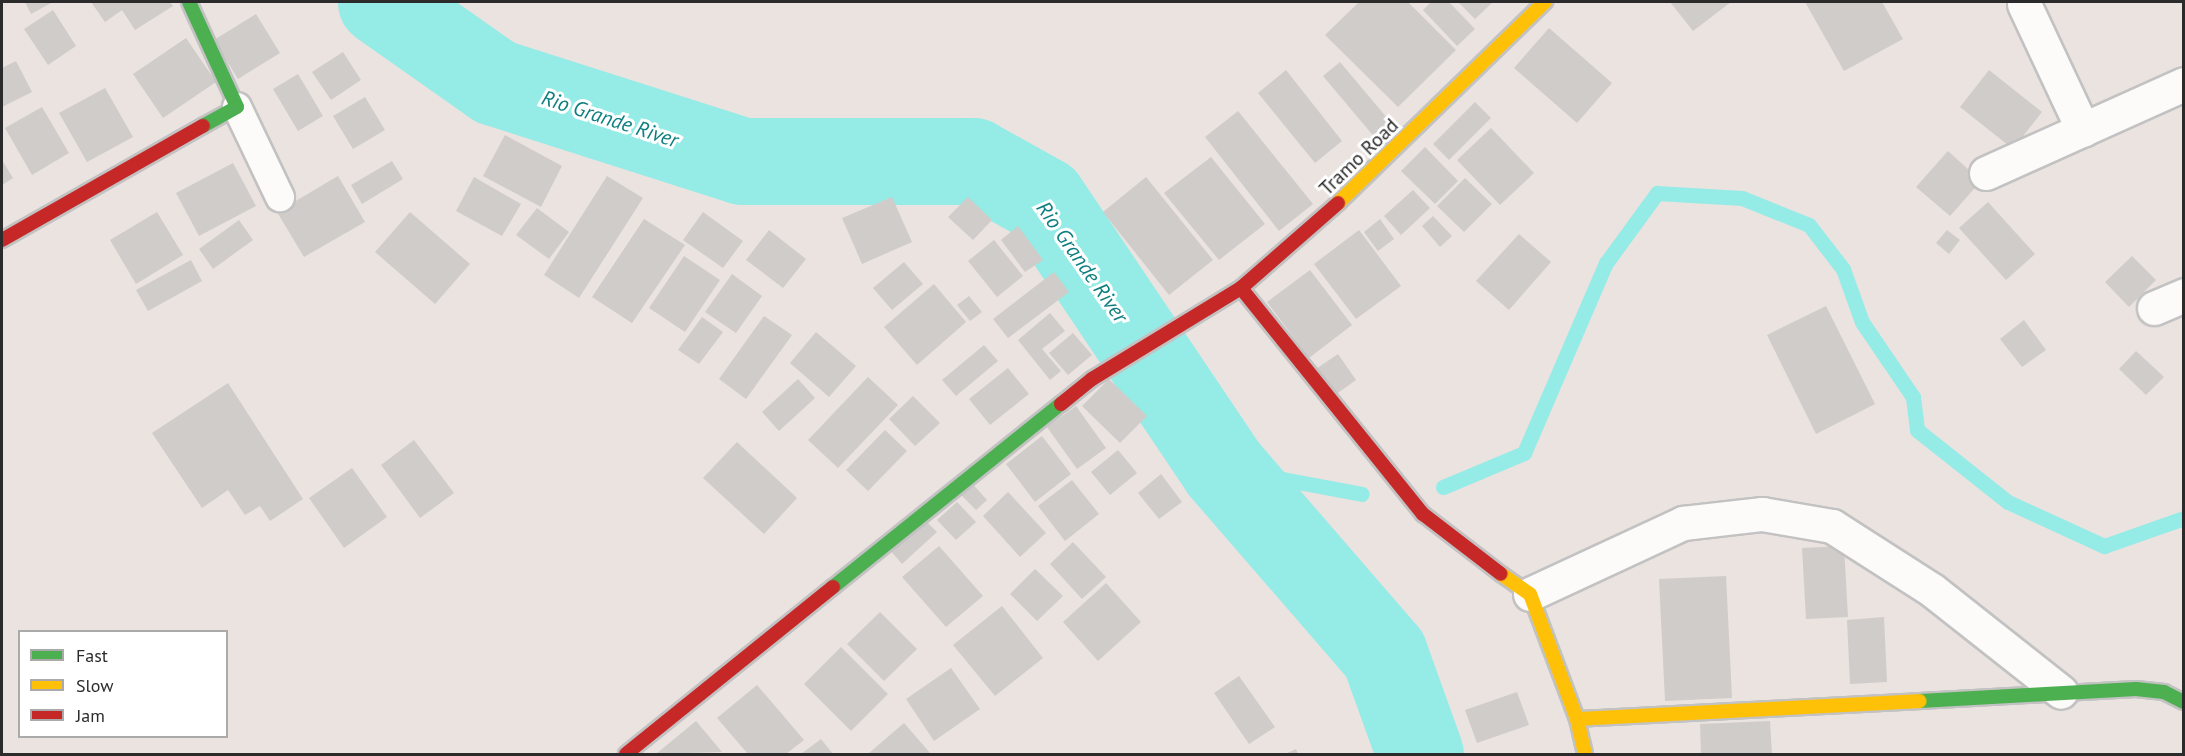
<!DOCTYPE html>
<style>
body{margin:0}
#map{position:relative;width:2185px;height:756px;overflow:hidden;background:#eae3e0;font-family:"PT Sans",sans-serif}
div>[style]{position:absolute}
.stream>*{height:15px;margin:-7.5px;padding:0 7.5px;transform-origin:7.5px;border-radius:7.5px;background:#95ebe6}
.river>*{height:87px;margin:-43.5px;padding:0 43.5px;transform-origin:43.5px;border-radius:43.5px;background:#95ebe6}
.building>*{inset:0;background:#d0ccc9}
.roads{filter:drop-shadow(2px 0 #c3c2c2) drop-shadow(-2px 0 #c3c2c2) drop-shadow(0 2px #c3c2c2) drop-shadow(0 -2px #c3c2c2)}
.lane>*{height:28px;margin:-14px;padding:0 14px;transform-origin:14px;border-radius:14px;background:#fcfbfa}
.street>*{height:33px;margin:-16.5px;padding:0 16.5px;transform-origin:16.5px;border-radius:16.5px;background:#fcfbfa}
.fast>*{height:14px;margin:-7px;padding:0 7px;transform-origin:7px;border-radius:7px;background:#4caf50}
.slow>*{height:14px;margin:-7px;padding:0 7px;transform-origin:7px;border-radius:7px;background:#ffc107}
.jam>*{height:14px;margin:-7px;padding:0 7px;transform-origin:7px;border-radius:7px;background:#c62828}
span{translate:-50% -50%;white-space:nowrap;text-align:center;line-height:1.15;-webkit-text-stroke:6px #fff;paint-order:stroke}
.street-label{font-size:20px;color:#2b2b2b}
.water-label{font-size:21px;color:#0e7f81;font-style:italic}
.frame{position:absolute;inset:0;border:3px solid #2b2b2b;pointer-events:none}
.legend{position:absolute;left:18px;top:630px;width:210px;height:108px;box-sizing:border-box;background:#fff;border:2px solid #aaa;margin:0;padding:8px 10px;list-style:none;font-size:18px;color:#2b2b2b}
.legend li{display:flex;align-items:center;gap:12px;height:30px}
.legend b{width:30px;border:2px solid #aaa}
</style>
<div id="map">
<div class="stream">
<div style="left:1223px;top:468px;width:141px;rotate:10.6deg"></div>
<div style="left:1443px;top:487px;width:88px;rotate:-22.8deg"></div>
<div style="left:1524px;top:453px;width:207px;rotate:-66.7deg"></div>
<div style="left:1606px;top:263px;width:87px;rotate:-53.9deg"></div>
<div style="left:1657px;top:193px;width:85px;rotate:3.4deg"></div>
<div style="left:1742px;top:198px;width:72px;rotate:21.9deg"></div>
<div style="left:1809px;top:225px;width:56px;rotate:52.3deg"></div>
<div style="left:1843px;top:269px;width:56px;rotate:70.3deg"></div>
<div style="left:1862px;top:322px;width:91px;rotate:55.8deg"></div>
<div style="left:1913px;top:397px;width:33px;rotate:83deg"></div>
<div style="left:1917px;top:430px;width:116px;rotate:38.4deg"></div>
<div style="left:2008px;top:502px;width:106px;rotate:24.6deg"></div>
<div style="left:2104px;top:546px;width:85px;rotate:-19.3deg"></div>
</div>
<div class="river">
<div style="left:381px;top:2px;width:139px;rotate:35.1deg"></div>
<div style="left:495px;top:82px;width:259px;rotate:17.7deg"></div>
<div style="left:742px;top:161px;width:231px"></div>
<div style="left:973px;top:161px;width:80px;rotate:29.1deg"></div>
<div style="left:1043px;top:200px;width:323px;rotate:56.1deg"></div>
<div style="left:1223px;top:468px;width:246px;rotate:49.1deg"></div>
<div style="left:1384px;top:654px;width:106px;rotate:70.2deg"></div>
</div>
<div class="building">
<div style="clip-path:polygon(25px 2px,53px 2px,31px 14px)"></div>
<div style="clip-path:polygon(91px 2px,170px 2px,173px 6px,135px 30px,122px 10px,105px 22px)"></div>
<div style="clip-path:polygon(1359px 2px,1408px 2px,1456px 50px,1398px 107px,1325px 35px)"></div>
<div style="clip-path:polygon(1431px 2px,1449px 2px,1475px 29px,1457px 46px,1423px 10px)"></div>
<div style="clip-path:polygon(1458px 2px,1493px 2px,1475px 19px)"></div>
<div style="clip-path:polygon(1670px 2px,1731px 2px,1693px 31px)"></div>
<div style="clip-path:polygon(1805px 2px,1882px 2px,1903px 39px,1844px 71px)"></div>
<div style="clip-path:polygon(53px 10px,76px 46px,48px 65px,24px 29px)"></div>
<div style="clip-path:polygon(256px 14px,280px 53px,238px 79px,214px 40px)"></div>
<div style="clip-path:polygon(1549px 28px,1612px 83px,1577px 123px,1514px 68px)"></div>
<div style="clip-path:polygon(186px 38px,216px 82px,163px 118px,133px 74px)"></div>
<div style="clip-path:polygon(343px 52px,361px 80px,331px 100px,312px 72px)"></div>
<div style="clip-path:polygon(16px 61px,32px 92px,2px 107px,2px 68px)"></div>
<div style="clip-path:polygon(1340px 62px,1393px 125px,1376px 139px,1323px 76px)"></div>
<div style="clip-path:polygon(1286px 70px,1342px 141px,1315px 163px,1258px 93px)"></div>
<div style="clip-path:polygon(1989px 70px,2042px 112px,2013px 149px,1960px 107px)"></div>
<div style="clip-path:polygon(298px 74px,323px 116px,298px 131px,273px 89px)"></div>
<div style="clip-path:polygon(105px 88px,133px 137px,87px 162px,59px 113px)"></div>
<div style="clip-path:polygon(365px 97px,385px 130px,353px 149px,333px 116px)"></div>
<div style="clip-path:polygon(1475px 102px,1491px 118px,1449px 160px,1433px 144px)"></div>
<div style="clip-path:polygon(42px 107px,69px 153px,32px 175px,5px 128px)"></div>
<div style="clip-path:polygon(1238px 111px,1313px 204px,1279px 231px,1205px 137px)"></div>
<div style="clip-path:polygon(1491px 128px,1534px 173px,1500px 205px,1457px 160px)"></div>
<div style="clip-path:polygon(505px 135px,562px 166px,541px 207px,483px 176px)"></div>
<div style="clip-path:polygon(1425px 147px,1458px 181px,1435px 204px,1401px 171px)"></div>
<div style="clip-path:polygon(1948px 151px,1981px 181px,1950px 216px,1916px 187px)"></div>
<div style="clip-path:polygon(1211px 157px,1265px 224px,1219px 260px,1164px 193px)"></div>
<div style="clip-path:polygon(2px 160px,13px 178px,2px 185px)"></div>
<div style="clip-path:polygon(392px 161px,403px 179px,362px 204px,351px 185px)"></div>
<div style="clip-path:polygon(233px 163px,256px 206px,199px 236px,176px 193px)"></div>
<div style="clip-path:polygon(338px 176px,365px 222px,304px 257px,277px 212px)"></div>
<div style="clip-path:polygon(607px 176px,643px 198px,579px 298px,544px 275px)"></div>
<div style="clip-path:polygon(474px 177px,521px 204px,502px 236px,456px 211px)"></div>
<div style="clip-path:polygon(1146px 177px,1213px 260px,1169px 295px,1103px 212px)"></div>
<div style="clip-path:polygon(1465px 178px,1492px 204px,1464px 232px,1437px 206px)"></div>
<div style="clip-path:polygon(1413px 190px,1430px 208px,1401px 235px,1384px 216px)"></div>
<div style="clip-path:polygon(892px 197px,912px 242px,862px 264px,842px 218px)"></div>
<div style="clip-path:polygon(968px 197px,992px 220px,973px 240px,948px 217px)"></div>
<div style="clip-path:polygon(1988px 202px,2035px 254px,2006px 280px,1959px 228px)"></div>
<div style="clip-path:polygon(537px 208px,569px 232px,549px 259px,516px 235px)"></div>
<div style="clip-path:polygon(157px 212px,183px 255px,136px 284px,110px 240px)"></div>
<div style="clip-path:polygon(410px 212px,470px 264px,435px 304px,375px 252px)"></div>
<div style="clip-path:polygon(703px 212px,743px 241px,723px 268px,683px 240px)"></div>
<div style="clip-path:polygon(1433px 216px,1452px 236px,1440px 247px,1422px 226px)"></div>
<div style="clip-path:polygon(644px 219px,685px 245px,632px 323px,592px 297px)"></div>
<div style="clip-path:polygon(1380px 219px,1394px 239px,1378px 251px,1364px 232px)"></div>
<div style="clip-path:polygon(239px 220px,253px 240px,213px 269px,199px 249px)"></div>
<div style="clip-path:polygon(1018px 226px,1043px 260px,1025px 272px,1001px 240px)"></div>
<div style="clip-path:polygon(769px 230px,806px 259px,783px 288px,746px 260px)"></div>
<div style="clip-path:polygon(1359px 230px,1401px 286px,1356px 319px,1314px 264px)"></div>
<div style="clip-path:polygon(1947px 230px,1960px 240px,1949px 254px,1936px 243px)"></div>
<div style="clip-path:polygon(1519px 234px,1551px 262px,1509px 310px,1476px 281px)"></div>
<div style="clip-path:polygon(994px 240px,1023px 276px,997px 297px,968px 261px)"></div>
<div style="clip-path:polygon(684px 256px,720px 280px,685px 332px,649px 308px)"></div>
<div style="clip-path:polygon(2132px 256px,2156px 280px,2129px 307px,2105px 282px)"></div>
<div style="clip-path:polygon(191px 260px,202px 281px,148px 311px,136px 290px)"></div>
<div style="clip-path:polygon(904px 262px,923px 284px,892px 310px,873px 288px)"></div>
<div style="clip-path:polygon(1310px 270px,1352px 325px,1309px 358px,1267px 302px)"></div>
<div style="clip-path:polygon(1054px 272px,1069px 292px,1008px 338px,993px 319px)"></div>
<div style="clip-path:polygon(732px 274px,762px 296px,736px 333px,705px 312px)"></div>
<div style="clip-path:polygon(934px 284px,966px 322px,917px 365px,884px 327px)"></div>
<div style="clip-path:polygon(969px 296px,982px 312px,970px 321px,957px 305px)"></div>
<div style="clip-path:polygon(1826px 306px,1875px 404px,1816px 434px,1767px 335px)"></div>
<div style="clip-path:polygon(1050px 313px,1065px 331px,1042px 349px,1061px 371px,1050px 380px,1018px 340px)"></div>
<div style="clip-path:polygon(764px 316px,792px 335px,746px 399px,719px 379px)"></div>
<div style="clip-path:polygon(702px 317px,723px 332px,699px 364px,678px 350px)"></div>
<div style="clip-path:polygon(2024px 320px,2046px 350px,2022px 367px,2000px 339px)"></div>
<div style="clip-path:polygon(816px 332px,856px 366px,829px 397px,790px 363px)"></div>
<div style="clip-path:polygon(1073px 333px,1092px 355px,1068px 375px,1049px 353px)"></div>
<div style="clip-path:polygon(984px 345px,998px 361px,956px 396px,942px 380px)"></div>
<div style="clip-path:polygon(2136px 351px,2164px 377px,2146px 395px,2119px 369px)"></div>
<div style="clip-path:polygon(1338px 354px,1356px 380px,1331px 398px,1313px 371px)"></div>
<div style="clip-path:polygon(1008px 368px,1029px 394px,990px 425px,969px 399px)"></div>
<div style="clip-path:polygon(868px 377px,898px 405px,838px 468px,808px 440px)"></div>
<div style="clip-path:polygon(798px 379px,815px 398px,779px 431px,762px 412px)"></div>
<div style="clip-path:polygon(1109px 379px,1147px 416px,1120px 443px,1082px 406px)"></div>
<div style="clip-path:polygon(228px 383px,303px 499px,270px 521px,260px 506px,245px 515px,228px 490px,202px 508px,152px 433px)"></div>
<div style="clip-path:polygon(913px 396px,940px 423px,915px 446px,889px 419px)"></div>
<div style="clip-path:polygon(1076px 406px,1106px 448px,1077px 469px,1047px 427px)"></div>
<div style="clip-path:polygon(885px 430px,907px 451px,868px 491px,846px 470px)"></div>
<div style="clip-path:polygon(1042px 436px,1071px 474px,1035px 502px,1006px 464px)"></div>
<div style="clip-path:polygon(414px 440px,454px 493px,420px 518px,381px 465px)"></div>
<div style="clip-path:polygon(737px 442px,797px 498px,764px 534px,703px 478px)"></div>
<div style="clip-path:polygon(1118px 450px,1137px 473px,1110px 495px,1091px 472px)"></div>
<div style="clip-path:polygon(352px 468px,387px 517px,344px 548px,309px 498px)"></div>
<div style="clip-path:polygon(1161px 474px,1182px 502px,1159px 519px,1138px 493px)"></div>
<div style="clip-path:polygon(969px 480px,987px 500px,976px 510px,957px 491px)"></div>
<div style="clip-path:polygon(1072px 480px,1099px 514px,1065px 541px,1038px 506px)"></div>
<div style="clip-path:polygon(1008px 492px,1046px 533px,1020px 557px,983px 516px)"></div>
<div style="clip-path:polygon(957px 502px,976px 522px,956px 540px,937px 520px)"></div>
<div style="clip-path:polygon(924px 519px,937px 532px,902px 564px,890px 550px)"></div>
<div style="clip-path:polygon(1073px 542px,1106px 577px,1082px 599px,1050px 564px)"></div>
<div style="clip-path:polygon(939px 546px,983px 596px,946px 627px,902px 577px)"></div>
<div style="clip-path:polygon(1844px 546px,1848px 617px,1806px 619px,1802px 548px)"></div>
<div style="clip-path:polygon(1035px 569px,1063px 596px,1037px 621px,1010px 594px)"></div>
<div style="clip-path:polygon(1726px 576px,1732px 698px,1665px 701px,1659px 579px)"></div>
<div style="clip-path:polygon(1106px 583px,1141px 622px,1098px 661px,1063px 622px)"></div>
<div style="clip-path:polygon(1002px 606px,1043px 658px,995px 696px,953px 645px)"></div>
<div style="clip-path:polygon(880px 612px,917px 649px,884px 681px,847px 644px)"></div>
<div style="clip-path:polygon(1884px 617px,1887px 682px,1850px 684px,1847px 620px)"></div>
<div style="clip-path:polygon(841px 647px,888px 694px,851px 731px,804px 684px)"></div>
<div style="clip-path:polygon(951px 668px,980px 709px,934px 741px,906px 699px)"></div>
<div style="clip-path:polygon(1239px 676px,1275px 727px,1249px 744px,1214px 693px)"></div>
<div style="clip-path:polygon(757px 685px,804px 740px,786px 754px,748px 754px,717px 718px)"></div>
<div style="clip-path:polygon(1517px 692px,1529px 725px,1477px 743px,1465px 710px)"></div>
<div style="clip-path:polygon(696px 721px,722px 752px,656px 754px)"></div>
<div style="clip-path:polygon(1770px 721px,1772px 754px,1701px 754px,1700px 724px)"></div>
<div style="clip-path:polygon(904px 723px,931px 754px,870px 754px,869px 753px)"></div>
<div style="clip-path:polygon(821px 739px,833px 754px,801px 754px)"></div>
<div style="clip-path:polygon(1296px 749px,1298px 754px,1285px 754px)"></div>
</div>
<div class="roads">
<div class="lane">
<div style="left:237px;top:107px;width:100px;rotate:64.5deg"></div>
</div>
<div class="street">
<div style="left:2024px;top:4px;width:139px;rotate:64.9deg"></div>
<div style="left:1986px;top:173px;width:217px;rotate:-24.2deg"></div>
<div style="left:2154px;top:308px;width:33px;rotate:-23deg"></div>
<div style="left:1530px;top:594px;width:169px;rotate:-24.9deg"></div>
<div style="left:1683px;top:523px;width:80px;rotate:-6.5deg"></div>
<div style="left:1762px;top:514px;width:71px;rotate:9.7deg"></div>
<div style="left:1832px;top:526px;width:119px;rotate:32.6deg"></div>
<div style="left:1932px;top:590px;width:164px;rotate:38.3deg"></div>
</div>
<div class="fast">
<div style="left:189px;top:2px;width:115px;rotate:65.4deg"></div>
<div style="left:237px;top:107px;width:39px;rotate:151deg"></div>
<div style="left:833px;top:587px;width:292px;rotate:-38.8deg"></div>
<div style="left:1920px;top:701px;width:216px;rotate:-3.2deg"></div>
<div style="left:2136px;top:689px;width:28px;rotate:6deg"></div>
<div style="left:2164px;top:692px;width:22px;rotate:27deg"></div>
</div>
<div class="slow">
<div style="left:1338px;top:203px;width:289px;rotate:-44.2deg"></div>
<div style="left:1501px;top:574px;width:35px;rotate:35deg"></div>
<div style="left:1530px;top:594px;width:134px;rotate:69.4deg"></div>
<div style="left:1577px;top:719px;width:36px;rotate:77deg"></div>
<div style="left:1577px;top:719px;width:343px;rotate:-3deg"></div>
</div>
<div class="jam">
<div style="left:2px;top:240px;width:231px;rotate:-29.6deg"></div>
<div style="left:1241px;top:288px;width:290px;rotate:51.2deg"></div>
<div style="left:1423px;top:514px;width:98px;rotate:37.6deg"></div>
<div style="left:1061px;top:404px;width:40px;rotate:-39deg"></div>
<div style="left:1092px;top:379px;width:175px;rotate:-31.4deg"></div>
<div style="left:1241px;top:288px;width:129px;rotate:-41.2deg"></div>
<div style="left:626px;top:754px;width:266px;rotate:-38.9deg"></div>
</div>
</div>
<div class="street-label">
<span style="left:1359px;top:157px;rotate:-44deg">Tramo Road</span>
</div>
<div class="water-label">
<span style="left:610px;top:119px;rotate:18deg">Rio Grande River</span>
<span style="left:1082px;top:262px;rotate:55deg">Rio Grande River</span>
</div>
<div class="frame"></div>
<ul class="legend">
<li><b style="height:8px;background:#4caf50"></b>Fast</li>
<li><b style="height:8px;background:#ffc107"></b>Slow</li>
<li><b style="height:8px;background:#c62828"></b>Jam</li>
</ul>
</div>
